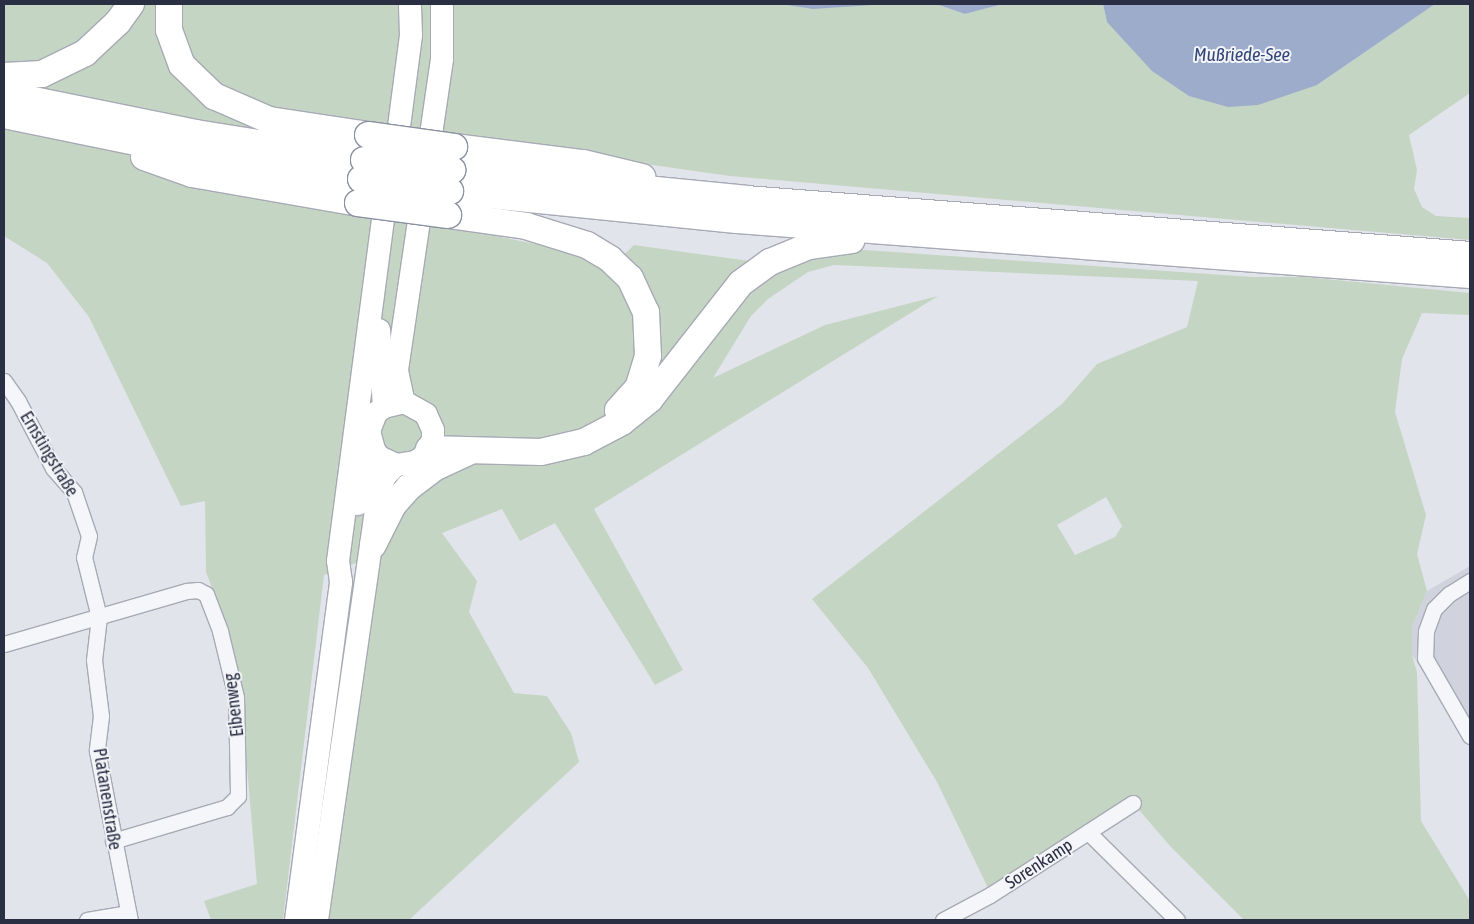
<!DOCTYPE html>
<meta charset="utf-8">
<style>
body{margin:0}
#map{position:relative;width:1474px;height:924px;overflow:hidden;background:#e2e4eb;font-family:"Asap Condensed",sans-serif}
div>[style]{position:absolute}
.built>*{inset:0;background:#d0d3dd}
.green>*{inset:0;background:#c5d5c3}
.water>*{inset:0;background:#9daccb}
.roads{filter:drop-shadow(1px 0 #a7aab5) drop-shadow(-1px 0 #a7aab5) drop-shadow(0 1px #a7aab5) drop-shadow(0 -1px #a7aab5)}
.street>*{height:15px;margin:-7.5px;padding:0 7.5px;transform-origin:7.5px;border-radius:7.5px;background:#f5f6f9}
.primary>*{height:22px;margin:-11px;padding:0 11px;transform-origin:11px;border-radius:11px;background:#fff}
.highway>*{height:26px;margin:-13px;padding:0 13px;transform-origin:13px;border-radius:13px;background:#fff}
.bridges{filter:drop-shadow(1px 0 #898fa2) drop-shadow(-1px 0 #898fa2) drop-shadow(0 1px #898fa2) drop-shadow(0 -1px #898fa2)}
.highway-bridge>*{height:26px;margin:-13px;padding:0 13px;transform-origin:13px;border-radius:13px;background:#fff}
span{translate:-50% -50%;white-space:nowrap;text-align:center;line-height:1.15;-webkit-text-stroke:4px #f2f4f8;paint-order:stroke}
.street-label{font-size:18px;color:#2a2f43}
.water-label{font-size:19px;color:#334779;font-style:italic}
.frame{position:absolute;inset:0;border:5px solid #2a2f43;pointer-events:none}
</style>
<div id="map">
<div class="built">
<div style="clip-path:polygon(1470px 566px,1470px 739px,1412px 655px,1412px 627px,1427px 591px)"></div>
</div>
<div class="green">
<div style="clip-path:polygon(evenodd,4px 4px,452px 4px,454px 11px,454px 4px,936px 4px,965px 14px,1003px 4px,1103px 4px,1107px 22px,1317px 85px,1435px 4px,1470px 4px,1470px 93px,1409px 135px,1417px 170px,1414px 189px,1422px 207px,1436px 216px,1470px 218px,1470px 240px,730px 176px,455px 137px,447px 226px,580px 253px,608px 270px,634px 245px,785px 266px,838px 251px,865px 250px,1252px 277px,1305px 277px,1470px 293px,1470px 315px,1422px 313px,1402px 359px,1395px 412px,1426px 515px,1417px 554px,1427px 591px,1412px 627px,1412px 655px,1417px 672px,1421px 821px,1470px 901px,1470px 920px,1244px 920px,1170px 846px,1133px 803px,989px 890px,937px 782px,868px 668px,812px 599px,1062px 404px,1097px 364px,1187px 327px,1198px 281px,834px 265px,808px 272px,768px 299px,751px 316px,713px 378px,825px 325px,938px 296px,594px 509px,683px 670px,655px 685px,555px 523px,520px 541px,502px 509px,442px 533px,477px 581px,469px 612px,514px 693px,547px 696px,571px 733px,579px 762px,409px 920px,328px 920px,380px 554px,324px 575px,283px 920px,211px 920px,204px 901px,257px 884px,240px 684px,217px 601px,206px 572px,205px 501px,181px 506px,89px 317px,47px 263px,4px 236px,4px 4px,1106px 497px,1122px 526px,1115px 537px,1075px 555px,1057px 525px,1106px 497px)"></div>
</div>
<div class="water">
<div style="clip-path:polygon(781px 4px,887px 4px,813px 9px)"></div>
<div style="clip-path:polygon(936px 4px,1003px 4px,965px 14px)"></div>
<div style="clip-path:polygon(1103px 4px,1435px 4px,1317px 85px,1258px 105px,1228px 107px,1189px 96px,1152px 71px,1107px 22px)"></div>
</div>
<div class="roads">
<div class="street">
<div style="left:4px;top:381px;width:24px;rotate:55deg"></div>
<div style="left:18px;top:401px;width:76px;rotate:62.4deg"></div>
<div style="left:53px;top:468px;width:32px;rotate:49deg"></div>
<div style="left:74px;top:492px;width:46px;rotate:71.2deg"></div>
<div style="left:89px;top:536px;width:22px;rotate:103deg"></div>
<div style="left:84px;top:557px;width:62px;rotate:76deg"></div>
<div style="left:99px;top:617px;width:43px;rotate:96.6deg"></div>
<div style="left:94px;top:660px;width:56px;rotate:82.9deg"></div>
<div style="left:101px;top:716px;width:35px;rotate:97deg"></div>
<div style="left:97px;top:751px;width:172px;rotate:79deg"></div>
<div style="left:1470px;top:581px;width:25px;rotate:148deg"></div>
<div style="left:1449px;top:594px;width:21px;rotate:135deg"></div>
<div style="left:1434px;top:609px;width:23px;rotate:110deg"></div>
<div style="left:1426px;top:631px;width:27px;rotate:92deg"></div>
<div style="left:1425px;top:658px;width:90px;rotate:60deg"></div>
<div style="left:4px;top:644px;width:191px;rotate:-16.2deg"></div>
<div style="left:187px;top:591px;width:11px;rotate:-5deg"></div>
<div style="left:198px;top:590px;width:9px;rotate:27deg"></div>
<div style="left:206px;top:594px;width:40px;rotate:69deg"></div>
<div style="left:220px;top:631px;width:68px;rotate:76.4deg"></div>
<div style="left:236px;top:697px;width:99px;rotate:88.8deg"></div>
<div style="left:238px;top:796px;width:16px;rotate:135deg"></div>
<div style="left:227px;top:807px;width:119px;rotate:163.4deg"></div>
<div style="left:1088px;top:832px;width:125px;rotate:44.7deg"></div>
<div style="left:87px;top:920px;width:42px;rotate:-9.7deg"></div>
<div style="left:943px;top:920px;width:53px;rotate:-28deg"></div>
<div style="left:990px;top:895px;width:170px;rotate:-32.8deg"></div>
</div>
<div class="primary">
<div style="left:395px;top:157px;width:123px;rotate:-82.5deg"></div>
<div style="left:411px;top:35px;width:31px;rotate:-92deg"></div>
<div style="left:427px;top:162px;width:104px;rotate:-81.7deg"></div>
<div style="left:442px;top:59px;width:55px;rotate:-90deg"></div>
<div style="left:379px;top:330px;width:77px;rotate:86.3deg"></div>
<div style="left:403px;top:399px;width:30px;rotate:-102deg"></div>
<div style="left:397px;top:370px;width:179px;rotate:-81.6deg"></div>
<div style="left:358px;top:504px;width:56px;rotate:-73.5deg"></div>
<div style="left:296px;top:920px;width:341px;rotate:-82.4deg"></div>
<div style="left:341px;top:582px;width:21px;rotate:-98deg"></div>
<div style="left:338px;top:561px;width:374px;rotate:-82.5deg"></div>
<div style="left:317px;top:920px;width:433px;rotate:-81.8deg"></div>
<div style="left:379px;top:491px;width:16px;rotate:-68deg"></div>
<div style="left:385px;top:476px;width:16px;rotate:-45deg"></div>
<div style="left:396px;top:465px;width:19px;rotate:-9deg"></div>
<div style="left:415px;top:462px;width:9px;rotate:-32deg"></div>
<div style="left:423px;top:457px;width:20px;rotate:-60deg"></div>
<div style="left:433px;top:440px;width:10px;rotate:-90deg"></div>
<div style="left:433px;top:430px;width:17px;rotate:-114deg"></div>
<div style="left:426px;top:414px;width:25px;rotate:-151deg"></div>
<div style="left:404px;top:402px;width:21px;rotate:166deg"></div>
<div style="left:384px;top:407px;width:10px;rotate:143deg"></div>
<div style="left:376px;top:413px;width:19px;rotate:111deg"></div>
<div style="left:369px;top:431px;width:20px;rotate:75deg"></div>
<div style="left:374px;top:450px;width:9px;rotate:54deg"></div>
<div style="left:379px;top:457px;width:19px;rotate:25deg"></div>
</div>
<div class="highway">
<div style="left:169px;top:4px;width:26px;rotate:90deg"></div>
<div style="left:169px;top:30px;width:37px;rotate:70deg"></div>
<div style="left:182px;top:65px;width:45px;rotate:44.1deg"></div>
<div style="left:214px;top:96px;width:60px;rotate:23.6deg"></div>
<div style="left:269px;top:120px;width:100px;rotate:8.6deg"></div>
<div style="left:4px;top:76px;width:38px;rotate:-3deg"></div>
<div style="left:42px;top:74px;width:48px;rotate:-26deg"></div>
<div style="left:85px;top:53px;width:45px;rotate:-43.2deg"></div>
<div style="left:118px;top:22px;width:22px;rotate:-54deg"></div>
<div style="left:4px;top:94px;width:196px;rotate:11.5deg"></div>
<div style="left:196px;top:133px;width:170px;rotate:9.1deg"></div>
<div style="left:4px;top:115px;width:204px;rotate:11.6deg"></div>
<div style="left:204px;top:156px;width:159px;rotate:8.3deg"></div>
<div style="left:454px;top:147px;width:130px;rotate:7.1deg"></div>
<div style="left:583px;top:163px;width:61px;rotate:13.3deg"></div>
<div style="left:144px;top:157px;width:51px;rotate:19.5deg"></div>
<div style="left:192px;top:174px;width:169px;rotate:9.9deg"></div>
<div style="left:452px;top:170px;width:295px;rotate:5.6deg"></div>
<div style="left:746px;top:199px;width:726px;rotate:4.42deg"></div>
<div style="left:450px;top:191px;width:288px;rotate:5.8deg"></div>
<div style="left:737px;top:220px;width:735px;rotate:4.29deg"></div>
<div style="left:448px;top:215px;width:79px;rotate:8deg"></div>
<div style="left:526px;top:226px;width:64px;rotate:17.3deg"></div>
<div style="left:587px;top:245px;width:27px;rotate:31deg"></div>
<div style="left:610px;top:259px;width:28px;rotate:44deg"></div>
<div style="left:630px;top:278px;width:38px;rotate:65deg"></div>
<div style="left:646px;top:312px;width:44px;rotate:87.4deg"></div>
<div style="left:648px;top:356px;width:34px;rotate:107deg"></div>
<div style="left:638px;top:388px;width:30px;rotate:132deg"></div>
<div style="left:429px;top:449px;width:112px;rotate:1.5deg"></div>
<div style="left:541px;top:452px;width:44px;rotate:-13.1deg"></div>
<div style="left:584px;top:442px;width:43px;rotate:-27.8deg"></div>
<div style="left:622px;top:422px;width:36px;rotate:-39deg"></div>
<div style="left:650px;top:399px;width:147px;rotate:-51.9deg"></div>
<div style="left:741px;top:283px;width:36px;rotate:-36deg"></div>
<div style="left:770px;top:262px;width:42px;rotate:-22.3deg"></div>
<div style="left:809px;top:246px;width:43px;rotate:-7.9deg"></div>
<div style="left:373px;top:545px;width:45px;rotate:-63.4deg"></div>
<div style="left:393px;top:505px;width:24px;rotate:-48deg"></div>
<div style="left:409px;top:487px;width:31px;rotate:-37deg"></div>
<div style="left:434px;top:468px;width:38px;rotate:-25deg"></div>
</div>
</div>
<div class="bridges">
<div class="highway-bridge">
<div style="left:368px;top:135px;width:87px;rotate:7.9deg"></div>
<div style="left:364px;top:160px;width:89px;rotate:6.5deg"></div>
<div style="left:361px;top:179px;width:90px;rotate:7.7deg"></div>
<div style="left:358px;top:203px;width:91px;rotate:7.6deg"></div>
</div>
</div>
<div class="street-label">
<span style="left:49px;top:454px;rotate:59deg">Ernstingstraße</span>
<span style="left:234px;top:705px;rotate:-97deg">Eibenweg</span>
<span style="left:107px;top:799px;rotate:81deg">Platanenstraße</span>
<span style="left:1039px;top:864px;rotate:-33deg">Sorenkamp</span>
</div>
<div class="water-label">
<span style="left:1242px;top:55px">Mußriede-See</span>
</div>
<div class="frame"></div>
</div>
